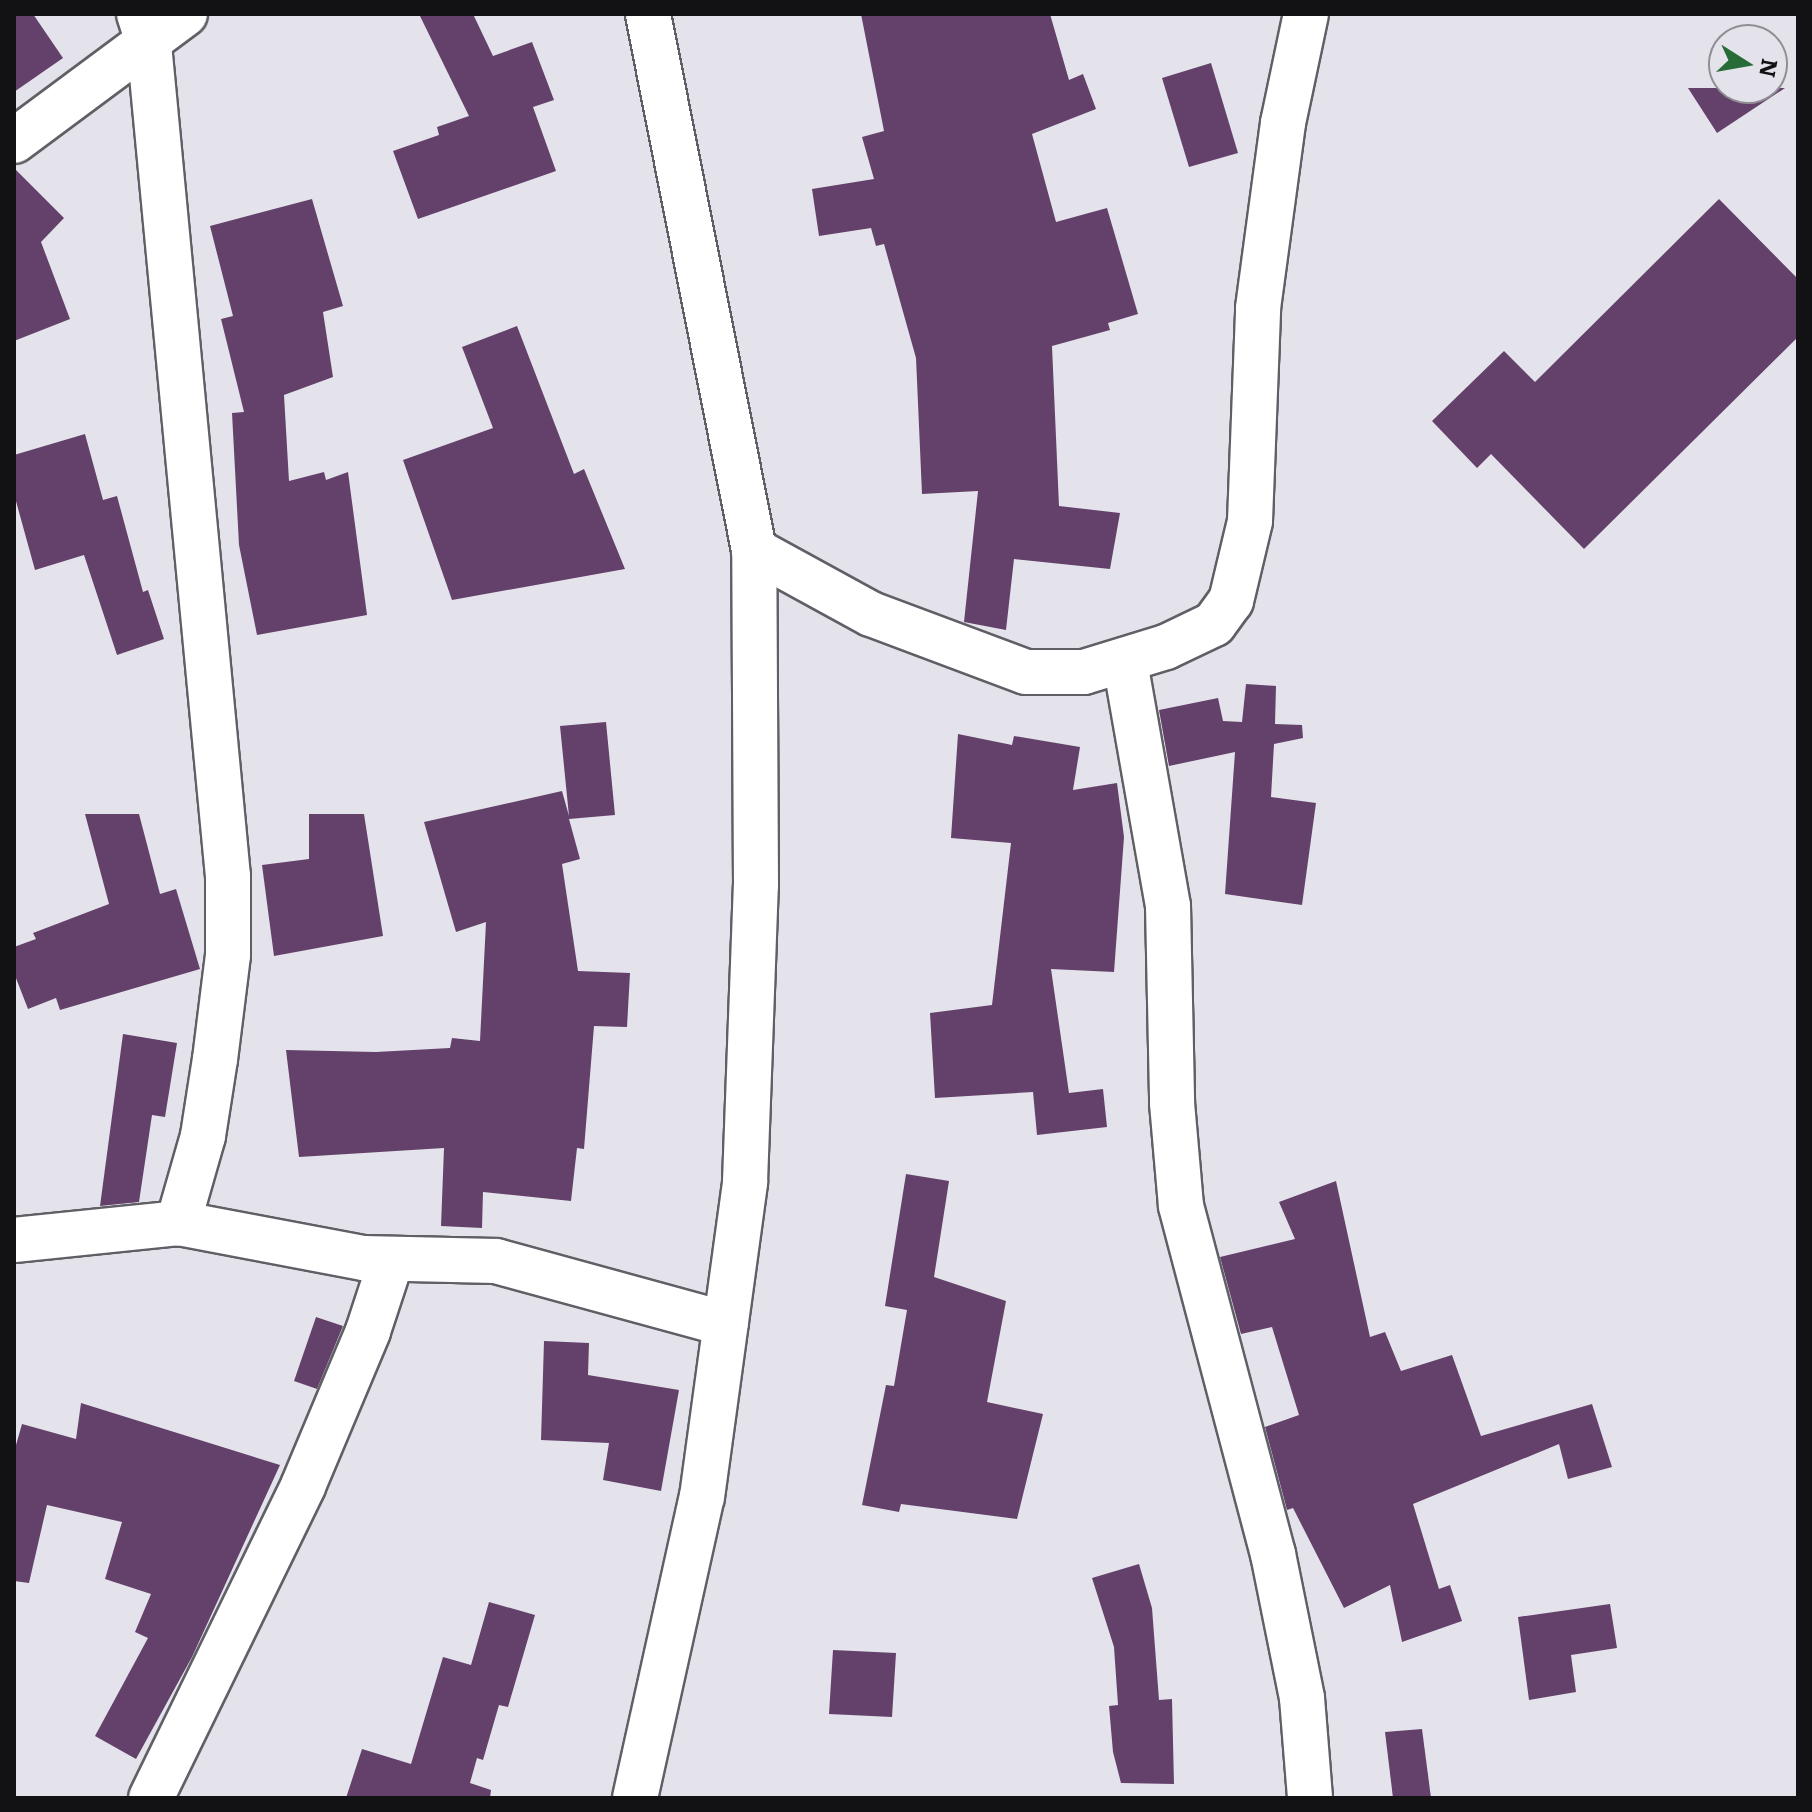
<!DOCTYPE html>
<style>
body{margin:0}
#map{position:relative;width:1812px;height:1812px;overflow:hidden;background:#e4e3eb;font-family:Literata,serif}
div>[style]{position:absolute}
.building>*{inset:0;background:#64416b}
.roads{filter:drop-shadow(2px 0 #605f66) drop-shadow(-2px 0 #605f66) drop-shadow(0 2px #605f66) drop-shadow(0 -2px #605f66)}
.minor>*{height:44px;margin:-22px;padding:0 22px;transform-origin:22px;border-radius:22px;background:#fff}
.major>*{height:44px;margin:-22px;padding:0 22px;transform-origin:22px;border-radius:22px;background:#fff}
span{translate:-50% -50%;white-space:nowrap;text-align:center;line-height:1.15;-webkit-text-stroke:8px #e4e3eb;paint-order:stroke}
.frame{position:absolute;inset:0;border:16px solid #121214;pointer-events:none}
.north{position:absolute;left:1708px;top:24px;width:80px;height:80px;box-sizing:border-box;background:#e4e3eb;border:2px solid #908f95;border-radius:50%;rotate:101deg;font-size:22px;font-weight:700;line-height:32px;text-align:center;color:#121214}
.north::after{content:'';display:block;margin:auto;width:28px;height:36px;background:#276c38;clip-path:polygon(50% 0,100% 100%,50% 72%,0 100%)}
</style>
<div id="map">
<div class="building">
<div style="clip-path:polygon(14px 14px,33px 14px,63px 58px,14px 92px)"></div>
<div style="clip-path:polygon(419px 14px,473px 14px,493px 56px,532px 42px,554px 100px,533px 107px,556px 171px,418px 219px,393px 151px,439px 135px,437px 127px,469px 116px)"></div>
<div style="clip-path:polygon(861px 14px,1050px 14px,1069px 80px,1083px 74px,1096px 109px,1032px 134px,1056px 222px,1107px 208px,1138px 314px,1108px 323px,1110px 330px,1052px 346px,1059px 506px,1120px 513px,1110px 569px,1014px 559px,1006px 630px,964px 622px,978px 491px,922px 494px,916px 358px,884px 244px,876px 246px,871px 228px,819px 236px,812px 189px,874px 179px,862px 137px,884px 131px)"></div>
<div style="clip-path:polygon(1211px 63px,1238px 153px,1189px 167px,1162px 78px)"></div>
<div style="clip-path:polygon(1688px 88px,1785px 88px,1717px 133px)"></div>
<div style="clip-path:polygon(14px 168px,64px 218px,41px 242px,70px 319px,14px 341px)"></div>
<div style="clip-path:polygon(312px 199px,343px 306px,323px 312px,333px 377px,284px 395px,289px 481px,324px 472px,326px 480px,348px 472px,367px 615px,257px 635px,239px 545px,232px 413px,244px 412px,221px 319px,233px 316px,210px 226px)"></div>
<div style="clip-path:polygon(1719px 199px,1798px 279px,1798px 337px,1584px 549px,1491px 454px,1477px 468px,1432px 421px,1504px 351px,1535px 382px)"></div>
<div style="clip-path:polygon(517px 326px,574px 474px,584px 469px,625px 569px,452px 600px,403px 460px,493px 428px,462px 347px)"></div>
<div style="clip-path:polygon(85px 434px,103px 500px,117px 496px,143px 592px,148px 590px,164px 639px,117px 655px,84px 555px,35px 570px,14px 494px,14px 455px)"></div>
<div style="clip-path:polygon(1246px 684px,1276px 686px,1275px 724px,1302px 725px,1303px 738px,1274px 744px,1271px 797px,1316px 803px,1302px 905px,1225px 894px,1235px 752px,1169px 766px,1159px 710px,1218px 698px,1223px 721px,1242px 722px)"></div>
<div style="clip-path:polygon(606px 722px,615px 815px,569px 819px,580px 859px,562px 864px,578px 971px,630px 973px,627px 1027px,594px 1026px,584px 1149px,577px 1148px,571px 1201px,483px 1192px,482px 1228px,441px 1226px,444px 1148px,299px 1157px,286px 1050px,376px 1052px,450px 1048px,452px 1038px,480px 1041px,486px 922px,456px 932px,424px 822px,562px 791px,569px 816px,560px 726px)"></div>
<div style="clip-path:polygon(958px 734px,1012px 745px,1014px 736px,1080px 747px,1073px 790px,1117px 783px,1124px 837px,1114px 972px,1051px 969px,1069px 1093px,1103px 1089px,1107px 1127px,1037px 1135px,1033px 1092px,935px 1098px,930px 1013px,992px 1005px,1011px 843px,951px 838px)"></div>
<div style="clip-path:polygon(85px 814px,139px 814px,160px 894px,176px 889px,200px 969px,60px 1010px,56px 998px,28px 1009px,14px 973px,14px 947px,36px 939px,33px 933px,109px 904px)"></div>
<div style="clip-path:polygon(309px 814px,364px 814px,383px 936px,274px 956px,262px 865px,309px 859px)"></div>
<div style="clip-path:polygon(123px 1034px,177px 1043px,165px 1117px,152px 1115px,139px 1202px,100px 1206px)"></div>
<div style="clip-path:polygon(906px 1174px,949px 1181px,934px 1277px,1006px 1301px,987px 1402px,1043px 1414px,1017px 1519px,901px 1504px,899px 1512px,862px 1505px,886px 1385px,894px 1386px,907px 1310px,885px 1306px)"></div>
<div style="clip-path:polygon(1336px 1181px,1370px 1337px,1385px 1332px,1401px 1371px,1452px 1355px,1481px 1436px,1592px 1404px,1612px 1467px,1568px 1479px,1559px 1444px,1413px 1504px,1439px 1589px,1450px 1585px,1462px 1621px,1402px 1642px,1390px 1585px,1344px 1608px,1293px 1508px,1287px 1510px,1265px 1427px,1299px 1415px,1272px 1327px,1241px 1334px,1220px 1257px,1295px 1239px,1279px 1202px)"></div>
<div style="clip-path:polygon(316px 1317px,343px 1326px,317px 1389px,294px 1381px)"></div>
<div style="clip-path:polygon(544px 1341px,589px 1343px,588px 1375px,679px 1390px,661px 1491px,603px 1480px,609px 1443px,541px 1440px)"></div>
<div style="clip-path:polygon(81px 1403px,280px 1465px,192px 1657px,136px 1759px,95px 1736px,148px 1638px,135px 1632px,151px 1594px,105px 1579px,122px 1522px,47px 1505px,29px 1583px,14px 1581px,14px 1452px,22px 1424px,76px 1439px)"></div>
<div style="clip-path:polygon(1139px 1564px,1152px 1608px,1159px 1700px,1172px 1699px,1174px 1784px,1121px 1783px,1113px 1752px,1109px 1706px,1118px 1705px,1114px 1647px,1092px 1578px)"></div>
<div style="clip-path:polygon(489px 1602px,535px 1615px,508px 1707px,499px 1705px,483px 1760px,477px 1758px,470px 1783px,491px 1790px,490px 1798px,346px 1798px,362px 1749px,411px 1764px,443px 1657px,471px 1665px)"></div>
<div style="clip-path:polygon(1610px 1604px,1617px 1648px,1571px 1655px,1576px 1692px,1529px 1700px,1518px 1617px)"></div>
<div style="clip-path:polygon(833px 1650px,896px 1653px,892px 1717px,829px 1714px)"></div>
<div style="clip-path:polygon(1422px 1729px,1431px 1798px,1393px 1798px,1385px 1732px)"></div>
</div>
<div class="roads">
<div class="minor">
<div style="left:139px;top:14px;width:32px;rotate:72deg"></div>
<div style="left:149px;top:44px;width:836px;rotate:84.58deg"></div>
<div style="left:228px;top:876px;width:79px;rotate:90deg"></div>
<div style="left:228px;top:955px;width:105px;rotate:97.1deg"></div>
<div style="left:215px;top:1059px;width:78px;rotate:98.9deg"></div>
<div style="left:203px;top:1136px;width:91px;rotate:106deg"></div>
<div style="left:14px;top:141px;width:213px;rotate:-36.6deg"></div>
<div style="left:754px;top:550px;width:133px;rotate:28.7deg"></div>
<div style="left:871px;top:614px;width:165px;rotate:20.5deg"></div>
<div style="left:1026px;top:672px;width:58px"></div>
<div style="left:1084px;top:672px;width:86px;rotate:-17deg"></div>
<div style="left:1166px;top:647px;width:53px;rotate:-25.6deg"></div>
<div style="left:1214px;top:624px;width:29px;rotate:-54deg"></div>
<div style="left:1231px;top:601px;width:82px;rotate:-76.6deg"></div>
<div style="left:1250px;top:521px;width:213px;rotate:-87.8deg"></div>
<div style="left:1258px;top:308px;width:187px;rotate:-82.3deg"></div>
<div style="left:1283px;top:123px;width:111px;rotate:-78.1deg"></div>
<div style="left:1125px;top:662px;width:248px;rotate:80deg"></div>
<div style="left:1168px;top:906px;width:197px;rotate:88.8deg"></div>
<div style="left:1172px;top:1103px;width:103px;rotate:85deg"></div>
<div style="left:1181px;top:1206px;width:360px;rotate:75.2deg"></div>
<div style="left:1273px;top:1554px;width:147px;rotate:78.6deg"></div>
<div style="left:1302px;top:1698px;width:100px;rotate:85.4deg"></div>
<div style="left:14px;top:1240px;width:165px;rotate:-5.9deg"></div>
<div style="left:178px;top:1223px;width:189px;rotate:10.7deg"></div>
<div style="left:364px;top:1258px;width:132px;rotate:1.3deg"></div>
<div style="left:496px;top:1261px;width:238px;rotate:15.3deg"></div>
<div style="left:151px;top:1798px;width:347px;rotate:-64deg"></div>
<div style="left:303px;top:1486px;width:168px;rotate:-67.2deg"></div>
<div style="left:368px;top:1331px;width:74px;rotate:-71.8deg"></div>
</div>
<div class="major">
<div style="left:635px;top:1798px;width:308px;rotate:-77.5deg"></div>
<div style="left:702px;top:1497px;width:318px;rotate:-82.2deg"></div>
<div style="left:745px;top:1182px;width:297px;rotate:-87.9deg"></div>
<div style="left:756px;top:885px;width:335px;rotate:-90.3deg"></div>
<div style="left:754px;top:550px;width:546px;rotate:-101.19deg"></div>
</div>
</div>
<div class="frame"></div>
<div class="north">N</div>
</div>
